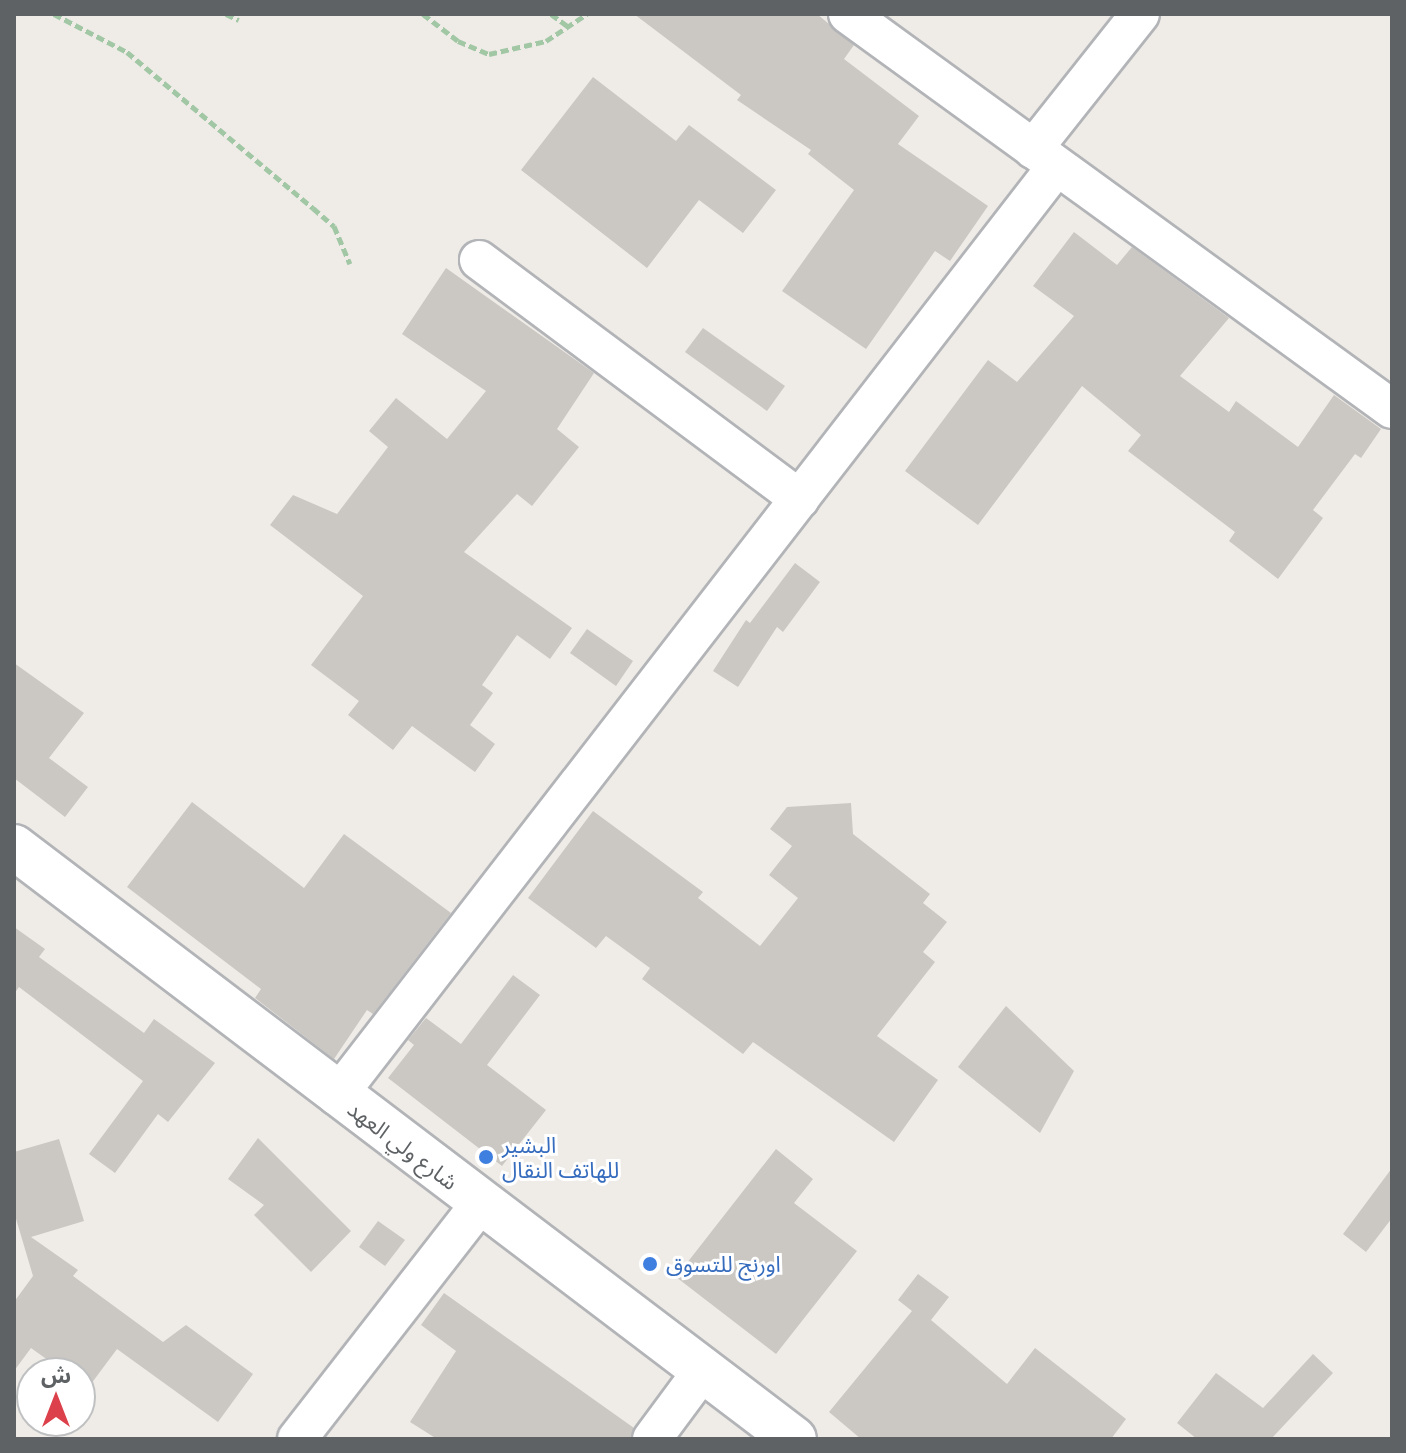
<!DOCTYPE html>
<meta charset="utf-8">
<style>
body{margin:0}
#map{position:relative;width:1406px;height:1453px;overflow:hidden;background:#efece7;font-family:"Golos Text","Noto Sans Arabic",sans-serif}
div>[style]{position:absolute}
.building>*{inset:0;background:#cbc7c3}
.path>*{height:5px;margin-top:-2.5px;transform-origin:0;background:repeating-linear-gradient(90deg,#a1c7a5 0 8px,transparent 0 12px)}
.roads{filter:drop-shadow(2px 0 #b2b4b7) drop-shadow(-2px 0 #b2b4b7) drop-shadow(0 2px #b2b4b7) drop-shadow(0 -2px #b2b4b7)}
.street>*{height:38px;margin:-19px;padding:0 19px;transform-origin:19px;border-radius:19px;background:#fff}
.secondary>*{height:44px;margin:-22px;padding:0 22px;transform-origin:22px;border-radius:22px;background:#fff}
.dots>*{width:22px;height:22px;translate:-50% -50%;box-sizing:border-box;border:4px solid #fff;border-radius:50%}
span{translate:-50% -50%;white-space:nowrap;text-align:center;line-height:1.15;-webkit-text-stroke:6px #fff;paint-order:stroke}
.shop-label{font-size:22px;color:#366cbe}
.left{translate:0 -50%;text-align:left}
.street-label{font-size:22px;color:#5e6265}
.frame{position:absolute;inset:0;border:16px solid #5e6265;pointer-events:none}
.north{position:absolute;left:16px;top:1357px;width:80px;height:80px;box-sizing:border-box;background:#fff;border:2px solid #bfc0c1;border-radius:50%;rotate:0deg;font-size:22px;font-weight:700;line-height:32px;text-align:center;color:#5e6265}
.north::after{content:'';display:block;margin:auto;width:28px;height:36px;background:#db404b;clip-path:polygon(50% 0,100% 100%,50% 72%,0 100%)}
</style>
<div id="map">
<div class="building">
<div style="clip-path:polygon(634px 14px,817px 14px,854px 45px,844px 59px,919px 116px,898px 144px,988px 206px,950px 261px,935px 251px,866px 349px,782px 291px,854px 190px,808px 154px,811px 150px,737px 100px,741px 95px)"></div>
<div style="clip-path:polygon(593px 77px,676px 141px,689px 125px,776px 190px,743px 233px,699px 200px,647px 268px,521px 170px)"></div>
<div style="clip-path:polygon(1074px 232px,1117px 265px,1132px 247px,1229px 318px,1180px 376px,1229px 412px,1236px 401px,1298px 447px,1334px 395px,1381px 429px,1361px 458px,1355px 454px,1313px 510px,1323px 518px,1278px 579px,1229px 541px,1235px 532px,1128px 451px,1141px 435px,1082px 386px,978px 525px,905px 471px,988px 360px,1017px 382px,1074px 316px,1033px 286px)"></div>
<div style="clip-path:polygon(446px 268px,594px 373px,557px 429px,579px 447px,532px 506px,517px 494px,464px 552px,572px 628px,550px 659px,517px 635px,482px 685px,493px 693px,470px 725px,495px 744px,475px 772px,412px 726px,393px 750px,348px 715px,359px 701px,311px 665px,363px 596px,270px 525px,293px 495px,337px 514px,388px 447px,369px 431px,396px 398px,447px 439px,486px 391px,402px 334px)"></div>
<div style="clip-path:polygon(703px 328px,785px 386px,767px 411px,685px 352px)"></div>
<div style="clip-path:polygon(795px 563px,820px 582px,783px 632px,777px 627px,738px 687px,713px 671px,746px 620px,750px 623px)"></div>
<div style="clip-path:polygon(587px 629px,633px 661px,616px 686px,570px 653px)"></div>
<div style="clip-path:polygon(14px 663px,84px 713px,49px 758px,88px 787px,65px 817px,14px 778px)"></div>
<div style="clip-path:polygon(192px 802px,304px 888px,344px 834px,451px 913px,373px 1014px,367px 1010px,334px 1059px,255px 998px,261px 989px,127px 887px)"></div>
<div style="clip-path:polygon(851px 803px,853px 834px,930px 894px,923px 903px,947px 922px,923px 952px,935px 962px,877px 1036px,938px 1080px,894px 1142px,753px 1042px,743px 1054px,642px 979px,650px 968px,606px 936px,596px 948px,528px 898px,593px 811px,703px 892px,698px 898px,760px 946px,798px 898px,769px 875px,792px 846px,770px 829px,787px 807px)"></div>
<div style="clip-path:polygon(14px 927px,45px 949px,39px 957px,144px 1033px,154px 1019px,215px 1063px,168px 1122px,158px 1114px,115px 1173px,89px 1154px,143px 1081px,19px 987px,14px 994px)"></div>
<div style="clip-path:polygon(513px 975px,540px 995px,487px 1065px,546px 1110px,502px 1166px,388px 1078px,414px 1045px,408px 1040px,426px 1018px,461px 1044px)"></div>
<div style="clip-path:polygon(1006px 1006px,1074px 1071px,1040px 1133px,958px 1067px)"></div>
<div style="clip-path:polygon(258px 1138px,351px 1231px,311px 1272px,254px 1215px,264px 1205px,228px 1179px)"></div>
<div style="clip-path:polygon(59px 1139px,84px 1221px,31px 1237px,78px 1270px,73px 1276px,163px 1342px,186px 1325px,253px 1374px,218px 1422px,117px 1349px,88px 1388px,80px 1383px,80px 1373px,66px 1373px,31px 1348px,14px 1371px,14px 1302px,33px 1276px,14px 1212px,14px 1152px)"></div>
<div style="clip-path:polygon(776px 1149px,813px 1179px,794px 1203px,857px 1251px,776px 1354px,676px 1277px)"></div>
<div style="clip-path:polygon(1392px 1168px,1392px 1218px,1366px 1252px,1343px 1234px)"></div>
<div style="clip-path:polygon(378px 1221px,405px 1240px,385px 1266px,359px 1247px)"></div>
<div style="clip-path:polygon(918px 1274px,949px 1297px,931px 1320px,1007px 1384px,1035px 1348px,1126px 1419px,1111px 1439px,861px 1439px,829px 1412px,912px 1311px,898px 1300px)"></div>
<div style="clip-path:polygon(444px 1293px,634px 1428px,630px 1439px,437px 1439px,410px 1422px,456px 1351px,421px 1325px)"></div>
<div style="clip-path:polygon(1313px 1354px,1333px 1373px,1271px 1439px,1197px 1439px,1177px 1423px,1216px 1373px,1263px 1408px)"></div>
</div>
<div class="path">
<div style="left:54px;top:14px;width:82px;rotate:27.5deg"></div>
<div style="left:127px;top:52px;width:243px;rotate:40deg"></div>
<div style="left:313px;top:208px;width:28px;rotate:41deg"></div>
<div style="left:334px;top:226px;width:41px;rotate:67.2deg"></div>
<div style="left:226px;top:14px;width:14px;rotate:25deg"></div>
<div style="left:423px;top:14px;width:44px;rotate:37.6deg"></div>
<div style="left:458px;top:41px;width:34px;rotate:23deg"></div>
<div style="left:489px;top:54px;width:58px;rotate:-12.8deg"></div>
<div style="left:546px;top:41px;width:49px;rotate:-33.4deg"></div>
<div style="left:551px;top:14px;width:22px;rotate:36deg"></div>
</div>
<div class="roads">
<div class="street">
<div style="left:848px;top:14px;width:672px;rotate:35.98deg"></div>
<div style="left:1033px;top:149px;width:172px;rotate:-51.6deg"></div>
<div style="left:479px;top:260px;width:400px;rotate:36.7deg"></div>
<div style="left:337px;top:1096px;width:1175px;rotate:-52.26deg"></div>
<div style="left:297px;top:1439px;width:299px;rotate:-52.1deg"></div>
<div style="left:652px;top:1439px;width:86px;rotate:-53.5deg"></div>
</div>
<div class="secondary">
<div style="left:14px;top:847px;width:979px;rotate:37.2deg"></div>
</div>
</div>
<div class="dots">
<div style="left:486px;top:1157px;background:#3f7fe0"></div>
<div style="left:650px;top:1264px;background:#3f7fe0"></div>
</div>
<div class="shop-label">
<span class="left" style="left:502px;top:1157px">البشير<br>للهاتف النقال</span>
<span class="left" style="left:666px;top:1264px">اورنج للتسوق</span>
</div>
<div class="street-label">
<span style="left:403px;top:1145px;rotate:37deg">شارع ولي العهد</span>
</div>
<div class="frame"></div>
<div class="north">ش</div>
</div>
